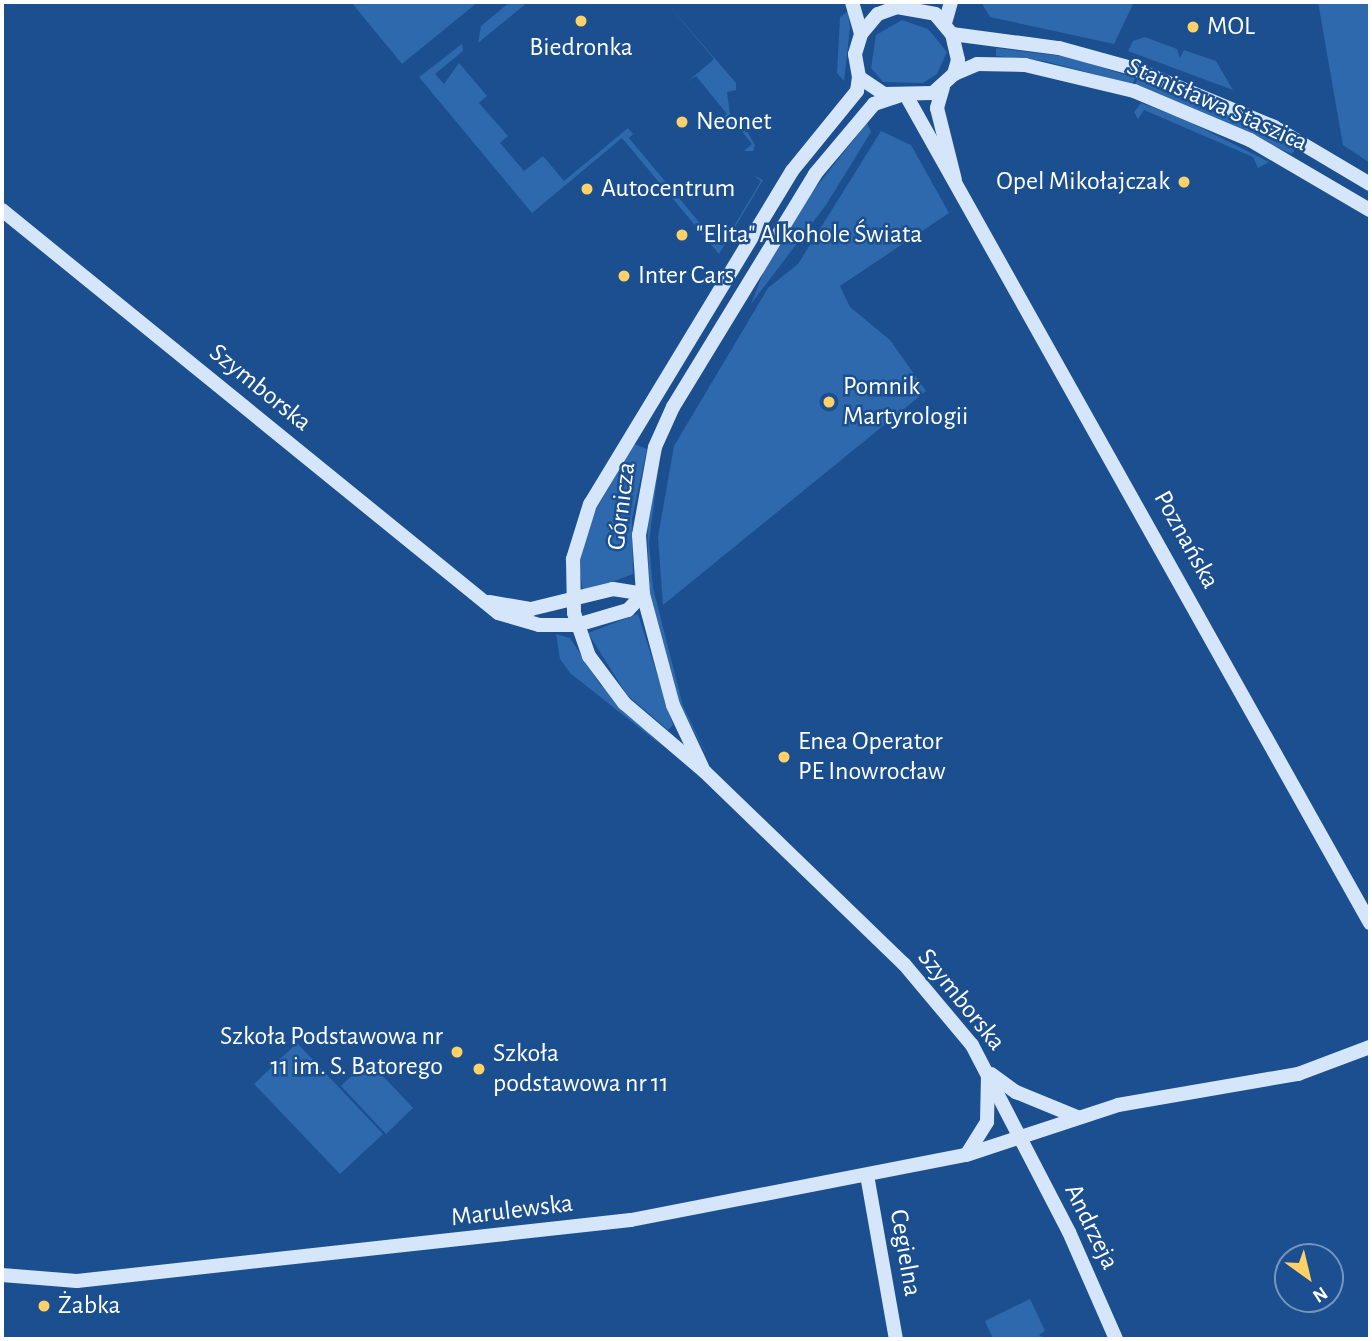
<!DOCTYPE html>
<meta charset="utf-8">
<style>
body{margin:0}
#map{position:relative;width:1372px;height:1341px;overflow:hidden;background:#1b4f8f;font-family:"Alegreya Sans",sans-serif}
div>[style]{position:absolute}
.green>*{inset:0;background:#2e69ad}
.secondary>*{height:14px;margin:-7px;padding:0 7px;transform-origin:7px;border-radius:7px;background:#d6e6fa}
.dots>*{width:19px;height:19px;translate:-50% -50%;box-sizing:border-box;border:4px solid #1b4f8f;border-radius:50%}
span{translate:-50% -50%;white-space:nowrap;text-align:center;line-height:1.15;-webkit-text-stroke:5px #1b4f8f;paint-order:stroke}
.poi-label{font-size:26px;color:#fff}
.left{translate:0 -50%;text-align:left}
.right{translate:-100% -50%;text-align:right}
.street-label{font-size:26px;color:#fff}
.frame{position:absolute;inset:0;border:4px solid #fff;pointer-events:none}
.north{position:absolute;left:1274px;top:1243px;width:70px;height:70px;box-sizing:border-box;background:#1b4f8f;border:2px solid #7695bc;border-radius:50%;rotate:146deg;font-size:19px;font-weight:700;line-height:28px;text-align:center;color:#fff}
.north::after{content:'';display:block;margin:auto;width:24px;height:32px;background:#ffd166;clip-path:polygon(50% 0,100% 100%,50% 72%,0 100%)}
</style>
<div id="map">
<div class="green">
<div style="clip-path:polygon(351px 2px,478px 2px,402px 64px)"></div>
<div style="clip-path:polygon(510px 2px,528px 2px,478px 43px,481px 26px)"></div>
<div style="clip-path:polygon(666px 2px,736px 83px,736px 90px,727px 92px,731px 122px,741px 121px,755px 145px,753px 151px,744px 151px,752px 144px,735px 123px,727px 130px,719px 121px,727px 114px,696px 76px,687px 82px,714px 59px)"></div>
<div style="clip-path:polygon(981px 2px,1134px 2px,1114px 44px,990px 17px)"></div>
<div style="clip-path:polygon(1318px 2px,1370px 2px,1370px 163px,1343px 145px)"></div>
<div style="clip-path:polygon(848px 11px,850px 28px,844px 81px,837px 73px,840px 17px)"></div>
<div style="clip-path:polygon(902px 20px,928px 29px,947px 52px,937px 74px,923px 83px,883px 82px,871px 68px,876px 35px)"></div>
<div style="clip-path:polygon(1145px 37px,1177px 49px,1180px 58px,1184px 50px,1216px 61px,1233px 90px,1128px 51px,1133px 41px)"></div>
<div style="clip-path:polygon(462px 44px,463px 51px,435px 74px,444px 84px,459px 63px,487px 96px,479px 103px,508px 136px,500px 143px,524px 171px,543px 156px,564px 181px,628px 128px,633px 134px,629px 138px,704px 228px,704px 235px,722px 246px,761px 181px,753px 175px,763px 180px,719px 254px,622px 138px,532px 213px,419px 77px)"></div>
<div style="clip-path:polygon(996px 48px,1069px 57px,1135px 78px,1133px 84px,1044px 61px,996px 56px)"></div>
<div style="clip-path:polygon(1138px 78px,1207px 105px,1296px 148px,1292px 154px,1135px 85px)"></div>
<div style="clip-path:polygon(1141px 103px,1186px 120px,1269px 162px,1258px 168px,1253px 157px,1144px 110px,1138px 119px,1134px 112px)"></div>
<div style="clip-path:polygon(867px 123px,871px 132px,826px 205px,751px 304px,764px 270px,805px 201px)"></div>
<div style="clip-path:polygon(881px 131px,911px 145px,949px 213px,840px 286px,850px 307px,890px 340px,926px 391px,663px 605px,658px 537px,674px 446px,768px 288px,798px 264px)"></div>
<div style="clip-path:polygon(634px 444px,647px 449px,632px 519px,633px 574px,583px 593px,579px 564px,592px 516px)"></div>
<div style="clip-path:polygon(660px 454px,649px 543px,653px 588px,683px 706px,711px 763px,681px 707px,649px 589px,647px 518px)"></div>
<div style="clip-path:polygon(638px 614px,673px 725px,668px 730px,627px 695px,588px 633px)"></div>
<div style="clip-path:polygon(556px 634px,570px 638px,599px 683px,661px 745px,570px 673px,560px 659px)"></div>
<div style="clip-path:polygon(297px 1043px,383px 1134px,340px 1174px,254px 1084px)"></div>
<div style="clip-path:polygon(368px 1060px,413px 1108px,386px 1134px,341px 1086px)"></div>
<div style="clip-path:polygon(1030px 1299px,1045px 1331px,1039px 1335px,1047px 1339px,993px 1339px,985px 1321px)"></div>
</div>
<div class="secondary">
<div style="left:852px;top:2px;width:33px;rotate:74deg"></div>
<div style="left:897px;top:7px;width:39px;rotate:10deg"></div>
<div style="left:935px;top:14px;width:26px;rotate:50deg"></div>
<div style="left:952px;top:34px;width:27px;rotate:77deg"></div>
<div style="left:958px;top:60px;width:15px;rotate:106deg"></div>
<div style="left:954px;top:74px;width:28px;rotate:138deg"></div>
<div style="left:933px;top:93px;width:49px;rotate:178.8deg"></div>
<div style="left:884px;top:94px;width:30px;rotate:-146deg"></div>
<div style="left:859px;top:77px;width:23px;rotate:-100deg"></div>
<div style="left:855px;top:54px;width:21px;rotate:-73deg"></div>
<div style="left:861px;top:34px;width:26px;rotate:-50deg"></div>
<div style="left:878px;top:14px;width:20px;rotate:-20deg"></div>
<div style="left:945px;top:23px;width:22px;rotate:-74deg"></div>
<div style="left:952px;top:34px;width:108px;rotate:7.5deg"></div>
<div style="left:1059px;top:48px;width:79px;rotate:15.4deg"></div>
<div style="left:1135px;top:69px;width:151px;rotate:22.6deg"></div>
<div style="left:1274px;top:127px;width:112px;rotate:30.7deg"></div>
<div style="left:954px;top:74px;width:25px;rotate:-23deg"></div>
<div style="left:977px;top:64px;width:48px;rotate:1.2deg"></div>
<div style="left:1025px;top:65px;width:112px;rotate:13.4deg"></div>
<div style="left:1134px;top:91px;width:126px;rotate:22.9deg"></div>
<div style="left:1250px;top:140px;width:139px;rotate:30.3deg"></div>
<div style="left:859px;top:77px;width:14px;rotate:98deg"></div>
<div style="left:857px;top:91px;width:103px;rotate:129.1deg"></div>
<div style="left:792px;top:171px;width:389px;rotate:121.2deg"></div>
<div style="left:590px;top:504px;width:58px;rotate:107.2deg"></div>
<div style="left:573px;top:559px;width:54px;rotate:88.9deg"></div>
<div style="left:574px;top:613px;width:46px;rotate:70.8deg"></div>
<div style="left:589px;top:656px;width:59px;rotate:53.3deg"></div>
<div style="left:624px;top:703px;width:106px;rotate:40.4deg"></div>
<div style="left:705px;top:772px;width:277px;rotate:44deg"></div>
<div style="left:904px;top:964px;width:106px;rotate:50deg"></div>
<div style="left:972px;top:1045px;width:211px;rotate:62.6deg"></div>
<div style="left:1069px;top:1232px;width:117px;rotate:66.3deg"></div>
<div style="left:943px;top:87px;width:22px;rotate:106deg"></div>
<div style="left:937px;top:108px;width:74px;rotate:76deg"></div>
<div style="left:907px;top:97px;width:947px;rotate:60.73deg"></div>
<div style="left:2px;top:210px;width:639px;rotate:39.09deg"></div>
<div style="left:498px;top:613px;width:43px;rotate:16.3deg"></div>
<div style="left:539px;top:625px;width:38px"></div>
<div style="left:577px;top:625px;width:53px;rotate:-16.4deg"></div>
<div style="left:628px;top:610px;width:22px;rotate:-47deg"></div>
<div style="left:489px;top:602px;width:43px;rotate:9.5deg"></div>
<div style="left:531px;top:609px;width:84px;rotate:-13.7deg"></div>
<div style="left:613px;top:589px;width:30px;rotate:9deg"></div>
<div style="left:702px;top:767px;width:68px;rotate:-115.1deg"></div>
<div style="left:673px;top:705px;width:115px;rotate:-105.1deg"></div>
<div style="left:643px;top:594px;width:59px;rotate:-93.9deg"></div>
<div style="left:639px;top:535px;width:89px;rotate:-79.7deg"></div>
<div style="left:655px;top:447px;width:44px;rotate:-65.8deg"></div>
<div style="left:673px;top:407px;width:273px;rotate:-58.6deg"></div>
<div style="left:815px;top:174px;width:92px;rotate:-49.9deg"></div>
<div style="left:874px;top:104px;width:26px;rotate:-18deg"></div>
<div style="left:991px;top:1074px;width:31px;rotate:36deg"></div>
<div style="left:1016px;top:1092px;width:66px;rotate:22.3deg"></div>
<div style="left:967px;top:1154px;width:38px;rotate:-58deg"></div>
<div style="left:987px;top:1122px;width:46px;rotate:-88.8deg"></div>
<div style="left:867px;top:1175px;width:167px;rotate:80deg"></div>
<div style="left:2px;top:1275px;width:75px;rotate:4.6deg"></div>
<div style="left:77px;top:1281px;width:557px;rotate:-6.28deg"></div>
<div style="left:631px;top:1220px;width:341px;rotate:-11deg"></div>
<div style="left:966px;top:1155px;width:160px;rotate:-18.2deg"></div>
<div style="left:1118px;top:1105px;width:183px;rotate:-9.8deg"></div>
<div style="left:1298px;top:1074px;width:77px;rotate:-20.6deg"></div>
</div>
<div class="dots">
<div style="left:581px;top:21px;background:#ffd166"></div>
<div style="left:1193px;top:27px;background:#ffd166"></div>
<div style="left:682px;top:122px;background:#ffd166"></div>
<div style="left:1184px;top:182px;background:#ffd166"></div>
<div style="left:587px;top:189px;background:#ffd166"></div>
<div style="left:682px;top:235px;background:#ffd166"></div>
<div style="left:624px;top:276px;background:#ffd166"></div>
<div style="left:829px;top:402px;background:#ffd166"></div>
<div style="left:784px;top:757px;background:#ffd166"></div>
<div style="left:457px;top:1052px;background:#ffd166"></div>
<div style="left:479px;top:1069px;background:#ffd166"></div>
<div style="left:44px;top:1306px;background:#ffd166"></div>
</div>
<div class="poi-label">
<span class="left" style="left:1207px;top:27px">MOL</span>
<span style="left:581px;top:48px">Biedronka</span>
<span class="left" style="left:696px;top:122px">Neonet</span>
<span class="right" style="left:1170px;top:182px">Opel Mikołajczak</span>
<span class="left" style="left:601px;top:189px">Autocentrum</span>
<span class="left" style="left:696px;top:235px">"Elita" Alkohole Świata</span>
<span class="left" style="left:638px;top:276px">Inter Cars</span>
<span class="left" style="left:843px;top:402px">Pomnik<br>Martyrologii</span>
<span class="left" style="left:798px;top:757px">Enea Operator<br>PE Inowrocław</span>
<span class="right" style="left:443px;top:1052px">Szkoła Podstawowa nr<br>11 im. S. Batorego</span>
<span class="left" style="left:493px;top:1069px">Szkoła<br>podstawowa nr 11</span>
<span class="left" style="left:58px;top:1306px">Żabka</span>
</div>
<div class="street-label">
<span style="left:1217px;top:105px;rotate:24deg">Stanisława Staszica</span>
<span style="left:260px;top:388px;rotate:39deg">Szymborska</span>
<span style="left:622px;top:506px;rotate:-83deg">Górnicza</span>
<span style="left:1186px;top:540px;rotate:61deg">Poznańska</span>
<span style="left:961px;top:1000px;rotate:51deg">Szymborska</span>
<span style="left:512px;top:1211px;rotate:-7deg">Marulewska</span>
<span style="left:1091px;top:1227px;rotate:64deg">Andrzeja</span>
<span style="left:905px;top:1253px;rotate:80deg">Cegielna</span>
</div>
<div class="frame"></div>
<div class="north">N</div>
</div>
